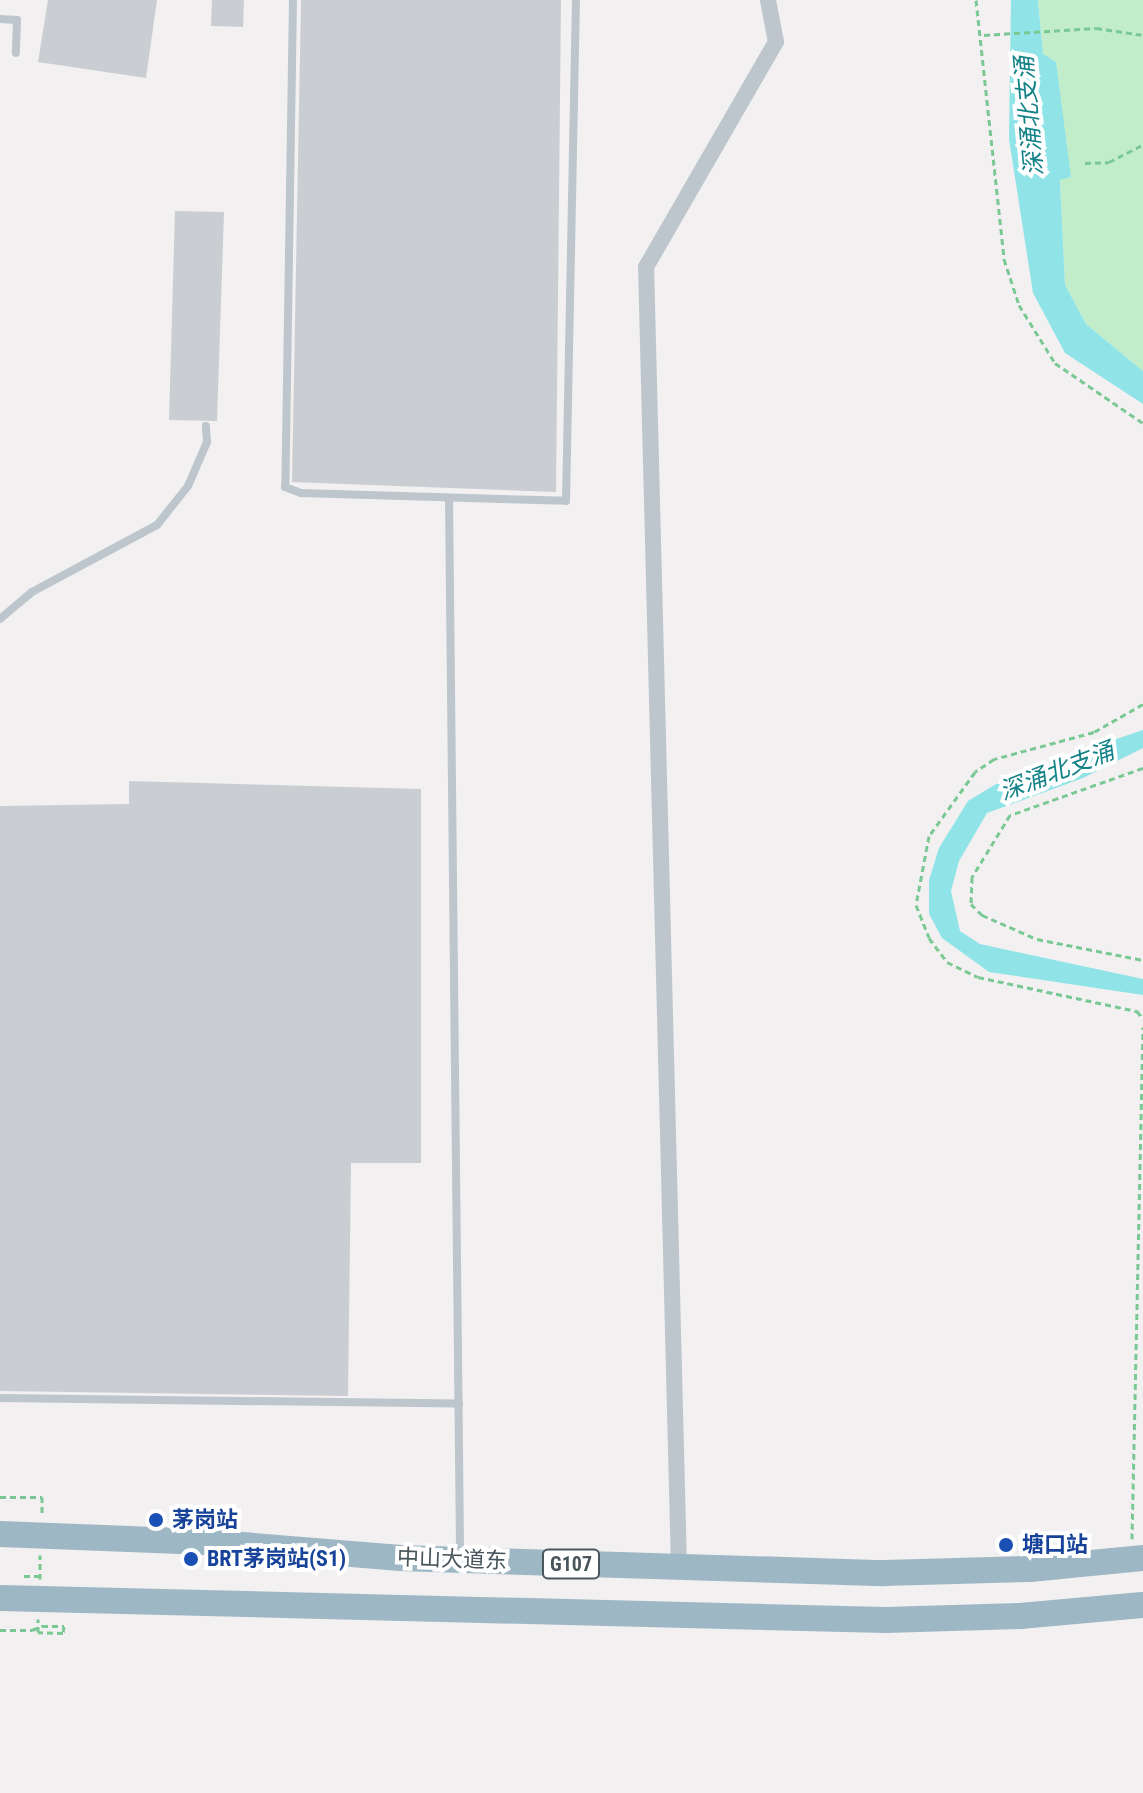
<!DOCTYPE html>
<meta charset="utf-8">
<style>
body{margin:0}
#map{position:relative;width:1143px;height:1793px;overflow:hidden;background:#f2f0f0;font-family:"Roboto Condensed","Noto Sans SC",sans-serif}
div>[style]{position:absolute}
.green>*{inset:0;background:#c1edca}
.water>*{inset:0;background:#90e4e8}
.building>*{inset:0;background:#caced2}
.path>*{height:3px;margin-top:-1.5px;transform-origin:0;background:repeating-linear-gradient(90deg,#7ac995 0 6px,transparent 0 10px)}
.service>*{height:8px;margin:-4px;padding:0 4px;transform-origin:4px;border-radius:4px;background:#bcc6cc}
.minor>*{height:16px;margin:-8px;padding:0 8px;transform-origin:8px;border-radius:8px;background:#bcc6cc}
.trunk>*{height:26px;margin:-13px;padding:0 13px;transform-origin:13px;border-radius:13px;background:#9eb7c4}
.dots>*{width:22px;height:22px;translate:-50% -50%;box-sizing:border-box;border:4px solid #fff;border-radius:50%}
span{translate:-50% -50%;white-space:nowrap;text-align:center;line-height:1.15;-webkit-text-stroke:8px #fff;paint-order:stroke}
.shield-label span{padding:2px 6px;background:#fff;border:2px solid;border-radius:6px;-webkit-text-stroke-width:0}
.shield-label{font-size:20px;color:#48565c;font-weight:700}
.transit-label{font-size:22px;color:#164399;font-weight:700}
.left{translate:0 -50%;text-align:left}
.street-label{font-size:22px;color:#48565c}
.water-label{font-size:24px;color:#138287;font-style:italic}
</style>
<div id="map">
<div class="green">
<div style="clip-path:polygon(1038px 0,1143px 0,1143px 371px,1086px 324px,1065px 285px,1060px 179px,1071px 177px,1043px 54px)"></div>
</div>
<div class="water">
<div style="clip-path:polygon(1011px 0,1038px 0,1043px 54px,1056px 62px,1071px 177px,1060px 180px,1065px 285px,1086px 324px,1143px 371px,1143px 404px,1065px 353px,1033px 293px,1009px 139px)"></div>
<div style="clip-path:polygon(1143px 730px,1143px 748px,1083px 778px,987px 813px,959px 861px,951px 891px,960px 931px,980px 944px,1143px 979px,1143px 995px,989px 972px,942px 938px,929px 914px,929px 880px,939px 848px,968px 801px,1011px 775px)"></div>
</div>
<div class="building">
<div style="clip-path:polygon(48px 0,157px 0,146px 78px,38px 62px)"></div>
<div style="clip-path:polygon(212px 0,244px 0,243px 27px,211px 26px)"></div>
<div style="clip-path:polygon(301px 0,561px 0,556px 492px,292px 482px)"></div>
<div style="clip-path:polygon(175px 211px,224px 212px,217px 421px,169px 420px)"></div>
<div style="clip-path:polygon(129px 781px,421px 789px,421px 1163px,351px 1163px,348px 1396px,0 1391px,0 806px,129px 804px)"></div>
</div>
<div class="path">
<div style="left:976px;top:0;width:261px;rotate:83.8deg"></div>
<div style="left:1004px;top:259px;width:48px;rotate:71.9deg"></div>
<div style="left:1019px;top:305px;width:68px;rotate:58.2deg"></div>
<div style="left:1055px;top:363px;width:107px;rotate:34.3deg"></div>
<div style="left:984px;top:35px;width:112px;rotate:-3.6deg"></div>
<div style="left:1096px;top:28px;width:48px;rotate:8.5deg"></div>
<div style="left:1085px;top:163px;width:24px;rotate:-2deg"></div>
<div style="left:1109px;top:162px;width:38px;rotate:-27deg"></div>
<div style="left:1143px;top:704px;width:56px;rotate:150.3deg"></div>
<div style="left:1094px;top:732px;width:104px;rotate:164.9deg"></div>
<div style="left:994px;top:759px;width:23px;rotate:146deg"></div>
<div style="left:975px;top:772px;width:79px;rotate:125.7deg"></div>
<div style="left:929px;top:836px;width:70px;rotate:100.7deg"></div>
<div style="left:916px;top:905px;width:35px;rotate:68deg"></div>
<div style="left:929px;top:938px;width:30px;rotate:53deg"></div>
<div style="left:947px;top:962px;width:34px;rotate:26deg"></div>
<div style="left:978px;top:977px;width:163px;rotate:12.1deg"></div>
<div style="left:1137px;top:1011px;width:10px;rotate:53deg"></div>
<div style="left:1143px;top:768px;width:141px;rotate:160.5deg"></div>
<div style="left:1010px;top:815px;width:73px;rotate:121.5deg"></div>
<div style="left:972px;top:877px;width:27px;rotate:92deg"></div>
<div style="left:971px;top:904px;width:16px;rotate:45deg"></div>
<div style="left:982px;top:915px;width:60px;rotate:23.6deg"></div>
<div style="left:1037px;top:939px;width:108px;rotate:11.2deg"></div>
<div style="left:0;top:1497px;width:42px"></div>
<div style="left:42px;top:1497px;width:18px;rotate:90deg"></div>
<div style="left:1132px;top:1539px;width:512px;rotate:-88.77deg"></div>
<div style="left:24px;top:1576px;width:16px"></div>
<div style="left:40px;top:1579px;width:24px;rotate:-90deg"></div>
<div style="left:0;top:1630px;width:32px"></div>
<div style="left:32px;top:1630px;width:11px;rotate:-22deg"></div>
<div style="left:42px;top:1626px;width:22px"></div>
<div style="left:64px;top:1626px;width:7px;rotate:98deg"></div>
<div style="left:63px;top:1633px;width:25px;rotate:-178deg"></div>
<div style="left:38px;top:1632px;width:13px;rotate:-90deg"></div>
</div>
<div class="service">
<div style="left:293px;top:0;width:487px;rotate:90.9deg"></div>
<div style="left:285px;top:487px;width:17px;rotate:21deg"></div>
<div style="left:301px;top:493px;width:265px;rotate:1.7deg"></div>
<div style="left:566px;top:501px;width:501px;rotate:-88.86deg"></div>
<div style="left:0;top:19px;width:17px;rotate:3deg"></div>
<div style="left:17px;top:20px;width:33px;rotate:92deg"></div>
<div style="left:449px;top:498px;width:1059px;rotate:89.4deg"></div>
<div style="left:0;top:619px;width:42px;rotate:-40.2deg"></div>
<div style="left:32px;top:592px;width:142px;rotate:-28.2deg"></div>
<div style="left:157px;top:525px;width:50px;rotate:-51.5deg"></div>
<div style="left:188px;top:486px;width:48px;rotate:-66.6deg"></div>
<div style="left:207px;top:442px;width:16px;rotate:-94deg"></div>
<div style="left:0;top:1398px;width:459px;rotate:0.7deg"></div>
</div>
<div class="minor">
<div style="left:679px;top:1568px;width:1301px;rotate:-91.45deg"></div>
<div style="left:646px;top:267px;width:260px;rotate:-60deg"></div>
<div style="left:776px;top:42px;width:43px;rotate:-100.8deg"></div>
</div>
<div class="trunk">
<div style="left:0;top:1534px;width:206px;rotate:2.2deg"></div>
<div style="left:206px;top:1542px;width:195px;rotate:4.7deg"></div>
<div style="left:400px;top:1558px;width:484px;rotate:1.8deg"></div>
<div style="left:884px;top:1573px;width:146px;rotate:-1.6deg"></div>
<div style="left:1030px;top:1569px;width:114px;rotate:-5.6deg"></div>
<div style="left:0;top:1598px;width:886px;rotate:1.42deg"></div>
<div style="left:886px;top:1620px;width:134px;rotate:-1.7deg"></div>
<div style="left:1020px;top:1616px;width:123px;rotate:-5.1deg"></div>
</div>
<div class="dots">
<div style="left:156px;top:1520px;background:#1a4fb4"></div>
<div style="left:1006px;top:1545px;background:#1a4fb4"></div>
<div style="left:191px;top:1559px;background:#1a4fb4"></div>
</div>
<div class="shield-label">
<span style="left:571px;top:1564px">G107</span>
</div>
<div class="transit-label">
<span class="left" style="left:172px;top:1520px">茅岗站</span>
<span class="left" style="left:1022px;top:1545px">塘口站</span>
<span class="left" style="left:207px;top:1559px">BRT茅岗站(S1)</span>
</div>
<div class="street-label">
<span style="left:452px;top:1559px;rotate:2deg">中山大道东</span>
</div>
<div class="water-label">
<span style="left:1030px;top:116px;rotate:-95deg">深涌北支涌</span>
<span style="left:1057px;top:772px;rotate:-21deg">深涌北支涌</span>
</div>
</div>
